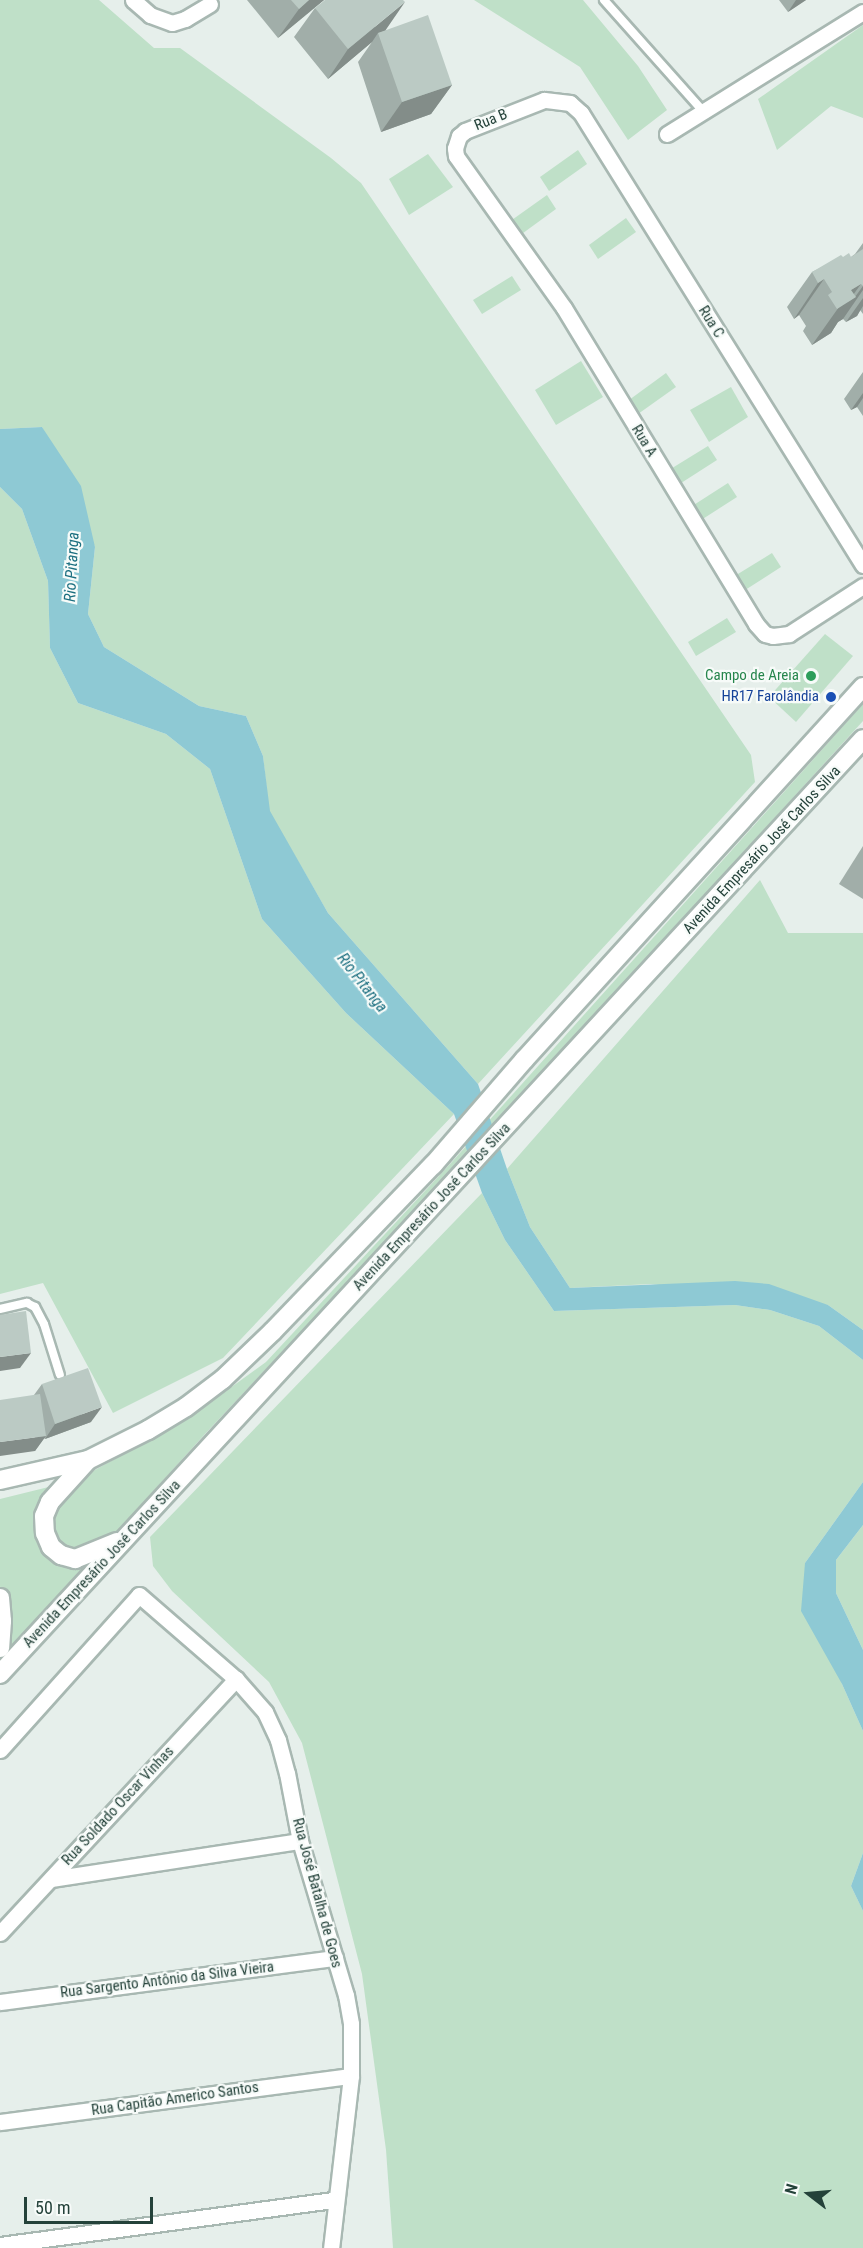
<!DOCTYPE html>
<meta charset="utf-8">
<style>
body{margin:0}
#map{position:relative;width:863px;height:2248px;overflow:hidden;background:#e6efeb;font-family:"Roboto Condensed",sans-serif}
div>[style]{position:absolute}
.green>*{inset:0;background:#bfe0c8}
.water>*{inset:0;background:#8ec9d4}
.roads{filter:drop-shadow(2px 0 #a8b8b2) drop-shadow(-2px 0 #a8b8b2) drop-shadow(0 2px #a8b8b2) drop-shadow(0 -2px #a8b8b2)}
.lane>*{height:8px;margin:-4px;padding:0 4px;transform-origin:4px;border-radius:4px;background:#fff}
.street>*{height:15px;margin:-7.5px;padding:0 7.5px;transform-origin:7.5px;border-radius:7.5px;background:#fff}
.secondary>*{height:18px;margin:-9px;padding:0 9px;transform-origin:9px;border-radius:9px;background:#fff}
.wall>*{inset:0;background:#a1aea9}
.shaded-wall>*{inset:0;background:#838d89}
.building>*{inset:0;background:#bbcac4}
.dots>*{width:16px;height:16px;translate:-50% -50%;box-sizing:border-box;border:3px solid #f7fbf9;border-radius:50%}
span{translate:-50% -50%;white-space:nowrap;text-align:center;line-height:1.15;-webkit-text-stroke:4.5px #f7fbf9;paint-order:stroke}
.street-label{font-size:15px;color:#24423a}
.leisure-label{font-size:15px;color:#27864d}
.right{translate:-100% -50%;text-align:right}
.transit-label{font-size:15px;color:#164399}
.water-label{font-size:16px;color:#1c6f80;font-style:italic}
.north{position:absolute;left:779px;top:2164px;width:60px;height:60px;-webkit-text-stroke:4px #f7fbf9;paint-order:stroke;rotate:286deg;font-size:16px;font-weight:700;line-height:24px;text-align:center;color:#24423a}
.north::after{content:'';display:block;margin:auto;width:21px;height:27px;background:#24423a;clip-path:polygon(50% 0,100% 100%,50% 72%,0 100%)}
.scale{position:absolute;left:24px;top:2197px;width:129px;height:27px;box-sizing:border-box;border:3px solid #24423a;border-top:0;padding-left:8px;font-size:18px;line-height:21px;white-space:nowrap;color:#24423a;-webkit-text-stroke:4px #f7fbf9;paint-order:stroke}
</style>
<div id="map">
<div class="green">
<div style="clip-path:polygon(0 0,99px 0,154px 48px,180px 48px,331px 158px,361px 183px,751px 755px,755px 782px,478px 1084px,328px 913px,269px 811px,263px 756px,246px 716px,199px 706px,104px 647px,88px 614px,95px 547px,42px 427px,0 429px)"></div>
<div style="clip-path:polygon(474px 0,583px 0,638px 66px,667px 110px,628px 140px,580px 67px)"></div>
<div style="clip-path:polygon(863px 25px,863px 118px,831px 106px,777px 150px,758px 99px)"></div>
<div style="clip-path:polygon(578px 150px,587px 164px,549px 191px,540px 177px)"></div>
<div style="clip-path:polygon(428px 154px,453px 187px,409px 215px,389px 179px)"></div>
<div style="clip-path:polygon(547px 195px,556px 209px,519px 236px,509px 222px)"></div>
<div style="clip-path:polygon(626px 218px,636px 232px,598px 259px,589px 245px)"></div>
<div style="clip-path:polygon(512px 276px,521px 290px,482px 314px,473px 300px)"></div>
<div style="clip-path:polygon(581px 361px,603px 397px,556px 425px,535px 390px)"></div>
<div style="clip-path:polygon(666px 373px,676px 387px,638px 414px,629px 400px)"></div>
<div style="clip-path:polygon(731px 387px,748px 417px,709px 442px,690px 410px)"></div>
<div style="clip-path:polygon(708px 446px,717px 460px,678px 485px,669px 470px)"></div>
<div style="clip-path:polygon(728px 483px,737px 497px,698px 522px,689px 508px)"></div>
<div style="clip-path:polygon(0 487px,22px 509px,48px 581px,50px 648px,78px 703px,166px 734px,210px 769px,262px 919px,346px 1013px,454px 1114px,223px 1358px,113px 1413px,43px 1283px,0 1294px)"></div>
<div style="clip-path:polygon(772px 553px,781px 567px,742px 592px,733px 577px)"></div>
<div style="clip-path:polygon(727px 618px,736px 632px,696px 656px,688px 642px)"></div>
<div style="clip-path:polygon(825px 634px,853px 656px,796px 722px,769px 697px)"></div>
<div style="clip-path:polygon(863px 704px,863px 721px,454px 1169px,205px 1434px,8px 1652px,0 1586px,0 1499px,77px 1480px,190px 1417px,266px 1362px,450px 1164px)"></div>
<div style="clip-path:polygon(760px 880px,788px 933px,863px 933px,863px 1330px,828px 1305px,651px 1284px,570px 1288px,530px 1227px,507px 1169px)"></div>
<div style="clip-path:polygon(482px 1193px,505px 1240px,554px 1311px,735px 1305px,770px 1310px,819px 1326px,863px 1360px,863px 1482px,805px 1563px,842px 1684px,863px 1731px,863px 1853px,851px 1886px,863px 1911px,863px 2248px,393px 2248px,386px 2150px,362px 1974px,302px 1743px,269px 1682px,172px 1591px,153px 1566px,150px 1537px)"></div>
<div style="clip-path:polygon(863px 1525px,863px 1650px,836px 1593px,836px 1560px)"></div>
</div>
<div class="water">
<div style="clip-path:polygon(42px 427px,81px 486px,95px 547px,88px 614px,104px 647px,199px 706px,246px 716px,263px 756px,270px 811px,328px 913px,478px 1084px,507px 1169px,530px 1227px,570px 1288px,735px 1281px,769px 1284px,828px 1305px,863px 1330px,863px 1360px,819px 1326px,770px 1310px,735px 1305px,554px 1311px,505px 1240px,482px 1193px,454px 1114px,346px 1013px,262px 919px,210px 769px,166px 734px,78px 703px,50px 648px,48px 581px,22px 509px,0 487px,0 429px)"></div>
<div style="clip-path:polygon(863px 1482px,863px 1525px,836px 1560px,836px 1593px,863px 1650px,863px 1731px,842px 1684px,801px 1611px,805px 1563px)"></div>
<div style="clip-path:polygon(863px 1853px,863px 1911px,851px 1886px)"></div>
</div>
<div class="roads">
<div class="lane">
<div style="left:604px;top:0;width:149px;rotate:48.3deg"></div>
<div style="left:0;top:1309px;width:28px;rotate:-13deg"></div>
<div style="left:27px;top:1303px;width:9px;rotate:27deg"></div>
<div style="left:35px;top:1307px;width:19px;rotate:62deg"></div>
<div style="left:44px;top:1324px;width:53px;rotate:72.6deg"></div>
</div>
<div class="street">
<div style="left:133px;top:0;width:23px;rotate:41deg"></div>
<div style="left:150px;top:15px;width:23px;rotate:20deg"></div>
<div style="left:172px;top:23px;width:14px;rotate:-17deg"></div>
<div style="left:185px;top:19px;width:29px;rotate:-31deg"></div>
<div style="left:667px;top:134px;width:231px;rotate:-31.9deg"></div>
<div style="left:863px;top:565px;width:533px;rotate:-121.96deg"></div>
<div style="left:581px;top:113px;width:15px;rotate:-138deg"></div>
<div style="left:570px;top:103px;width:26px;rotate:-173deg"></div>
<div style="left:544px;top:100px;width:85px;rotate:158.6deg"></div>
<div style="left:465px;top:131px;width:8px;rotate:140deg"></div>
<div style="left:459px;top:136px;width:13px;rotate:108deg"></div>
<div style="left:455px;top:148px;width:8px;rotate:83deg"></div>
<div style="left:456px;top:156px;width:186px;rotate:54.6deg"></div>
<div style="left:564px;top:308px;width:370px;rotate:58.7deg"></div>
<div style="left:756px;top:624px;width:13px;rotate:48deg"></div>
<div style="left:765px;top:634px;width:8px;rotate:14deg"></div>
<div style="left:773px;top:636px;width:16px;rotate:-7deg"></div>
<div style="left:789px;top:634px;width:88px;rotate:-33deg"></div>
<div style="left:0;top:1750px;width:208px;rotate:-48.1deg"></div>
<div style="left:139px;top:1595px;width:128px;rotate:40.9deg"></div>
<div style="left:236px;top:1679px;width:44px;rotate:48.7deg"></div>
<div style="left:265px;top:1712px;width:31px;rotate:65deg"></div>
<div style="left:278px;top:1740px;width:34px;rotate:75deg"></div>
<div style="left:287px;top:1773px;width:69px;rotate:79.2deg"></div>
<div style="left:300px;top:1841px;width:161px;rotate:73.4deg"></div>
<div style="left:346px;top:1995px;width:29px;rotate:80deg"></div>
<div style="left:351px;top:2024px;width:52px;rotate:90deg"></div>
<div style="left:351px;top:2076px;width:173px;rotate:96.6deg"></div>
<div style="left:51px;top:1879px;width:252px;rotate:-8.7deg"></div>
<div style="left:0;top:1933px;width:347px;rotate:-47.1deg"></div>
<div style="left:0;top:2002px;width:338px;rotate:-7.5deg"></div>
<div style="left:0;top:2122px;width:354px;rotate:-7.5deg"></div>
<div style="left:0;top:2245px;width:338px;rotate:-7.7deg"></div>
</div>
<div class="secondary">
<div style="left:87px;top:1461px;width:55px;rotate:132.1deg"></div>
<div style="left:50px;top:1502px;width:15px;rotate:113deg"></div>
<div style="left:44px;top:1516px;width:17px;rotate:87deg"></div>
<div style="left:45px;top:1533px;width:15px;rotate:67deg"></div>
<div style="left:51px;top:1547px;width:13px;rotate:39deg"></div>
<div style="left:61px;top:1555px;width:15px;rotate:16deg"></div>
<div style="left:75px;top:1559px;width:45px;rotate:-22deg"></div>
<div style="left:0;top:1480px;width:90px;rotate:-12.8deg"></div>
<div style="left:88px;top:1460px;width:67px;rotate:-26.6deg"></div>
<div style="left:148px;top:1430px;width:44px;rotate:-31.2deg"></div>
<div style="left:186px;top:1407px;width:46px;rotate:-37.1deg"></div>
<div style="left:223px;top:1379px;width:69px;rotate:-43.8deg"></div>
<div style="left:273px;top:1331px;width:231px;rotate:-46.1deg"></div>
<div style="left:433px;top:1165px;width:139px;rotate:-49.1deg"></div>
<div style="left:524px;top:1060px;width:504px;rotate:-47.73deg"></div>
<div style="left:0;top:1598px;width:23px;rotate:85deg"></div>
<div style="left:2px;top:1621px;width:27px;rotate:94deg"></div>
<div style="left:0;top:1674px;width:1272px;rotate:-47.29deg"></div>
</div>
</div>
<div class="wall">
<div style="clip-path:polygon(247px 0,324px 0,278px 38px)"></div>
<div style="clip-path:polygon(779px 0,806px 0,788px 12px)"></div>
<div style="clip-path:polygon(315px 8px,385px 30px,452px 85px,431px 114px,381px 132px,358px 62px,372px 42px,328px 79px,294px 37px)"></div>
<div style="clip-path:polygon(863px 243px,863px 314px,860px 310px,857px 316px,846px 322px,843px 319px,838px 322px,831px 333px,812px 345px,803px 331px,806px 326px,799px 315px,794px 319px,787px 307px,812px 272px,843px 257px,851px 257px,855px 254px)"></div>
<div style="clip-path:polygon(863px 372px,863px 416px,857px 407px,851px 410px,844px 399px)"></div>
<div style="clip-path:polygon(863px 846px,863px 899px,839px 884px)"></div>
<div style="clip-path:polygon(42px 1384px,91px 1422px,45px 1439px,44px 1438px,35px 1451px,34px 1395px)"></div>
</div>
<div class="shaded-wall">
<div style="clip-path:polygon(309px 0,324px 0,278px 38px,299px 9px)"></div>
<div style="clip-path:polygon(796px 0,806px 0,788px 12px)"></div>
<div style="clip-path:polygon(405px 2px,385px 31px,378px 33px,372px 42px,328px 79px,348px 49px)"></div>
<div style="clip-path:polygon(452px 85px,431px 114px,381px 132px,402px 102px)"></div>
<div style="clip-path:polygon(824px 279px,799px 315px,794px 319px,818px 283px)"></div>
<div style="clip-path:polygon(861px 284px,848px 302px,855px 297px,863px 286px,863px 290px,843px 319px,838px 322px,831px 333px,812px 345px,851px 290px)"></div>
<div style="clip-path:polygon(863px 298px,863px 306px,857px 316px,846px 322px)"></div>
<div style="clip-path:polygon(863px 393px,863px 398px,857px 407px,851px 410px)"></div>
<div style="clip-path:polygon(31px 1353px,20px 1368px,0 1371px,0 1357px)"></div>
<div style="clip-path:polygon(102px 1407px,91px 1422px,45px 1439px,55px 1424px)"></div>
<div style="clip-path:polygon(46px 1436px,35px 1451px,0 1456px,0 1442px)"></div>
</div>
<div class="building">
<div style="clip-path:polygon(291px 0,309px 0,299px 9px)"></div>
<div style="clip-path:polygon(325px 0,403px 0,405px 2px,348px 49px,315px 8px)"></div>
<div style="clip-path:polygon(428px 15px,452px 85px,402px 102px,378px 33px)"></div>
<div style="clip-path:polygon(863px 249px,863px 286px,861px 284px,851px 290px,856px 297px,837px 309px,828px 295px,832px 292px,824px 279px,818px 283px,812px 272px,841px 255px,843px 257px,849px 253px,851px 257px)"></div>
<div style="clip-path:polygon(26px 1311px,31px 1353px,0 1357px,0 1315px)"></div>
<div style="clip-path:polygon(88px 1368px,102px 1407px,55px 1424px,42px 1384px)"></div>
<div style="clip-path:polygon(40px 1394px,46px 1436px,0 1442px,0 1400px)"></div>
</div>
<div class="dots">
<div style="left:811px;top:676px;background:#2e9e5b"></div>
<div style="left:831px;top:697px;background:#1a4fb4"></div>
</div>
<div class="street-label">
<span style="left:491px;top:120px;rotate:-22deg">Rua B</span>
<span style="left:711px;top:322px;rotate:58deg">Rua C</span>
<span style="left:644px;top:441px;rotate:59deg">Rua A</span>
<span style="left:762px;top:850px;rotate:-47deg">Avenida Empresário José Carlos Silva</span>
<span style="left:432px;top:1207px;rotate:-47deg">Avenida Empresário José Carlos Silva</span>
<span style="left:102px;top:1564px;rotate:-47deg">Avenida Empresário José Carlos Silva</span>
<span style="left:118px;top:1806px;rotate:-47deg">Rua Soldado Oscar Vinhas</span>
<span style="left:317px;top:1893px;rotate:75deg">Rua José Batalha de Goes</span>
<span style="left:167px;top:1980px;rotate:-7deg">Rua Sargento Antônio da Silva Vieira</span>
<span style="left:175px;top:2099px;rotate:-8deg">Rua Capitão Americo Santos</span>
</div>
<div class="leisure-label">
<span class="right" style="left:799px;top:676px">Campo de Areia</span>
</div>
<div class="transit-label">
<span class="right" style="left:819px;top:697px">HR17 Farolândia</span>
</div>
<div class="water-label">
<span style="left:72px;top:567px;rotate:-87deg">Rio Pitanga</span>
<span style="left:362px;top:983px;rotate:52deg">Rio Pitanga</span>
</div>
<div class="north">N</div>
<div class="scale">50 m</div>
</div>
